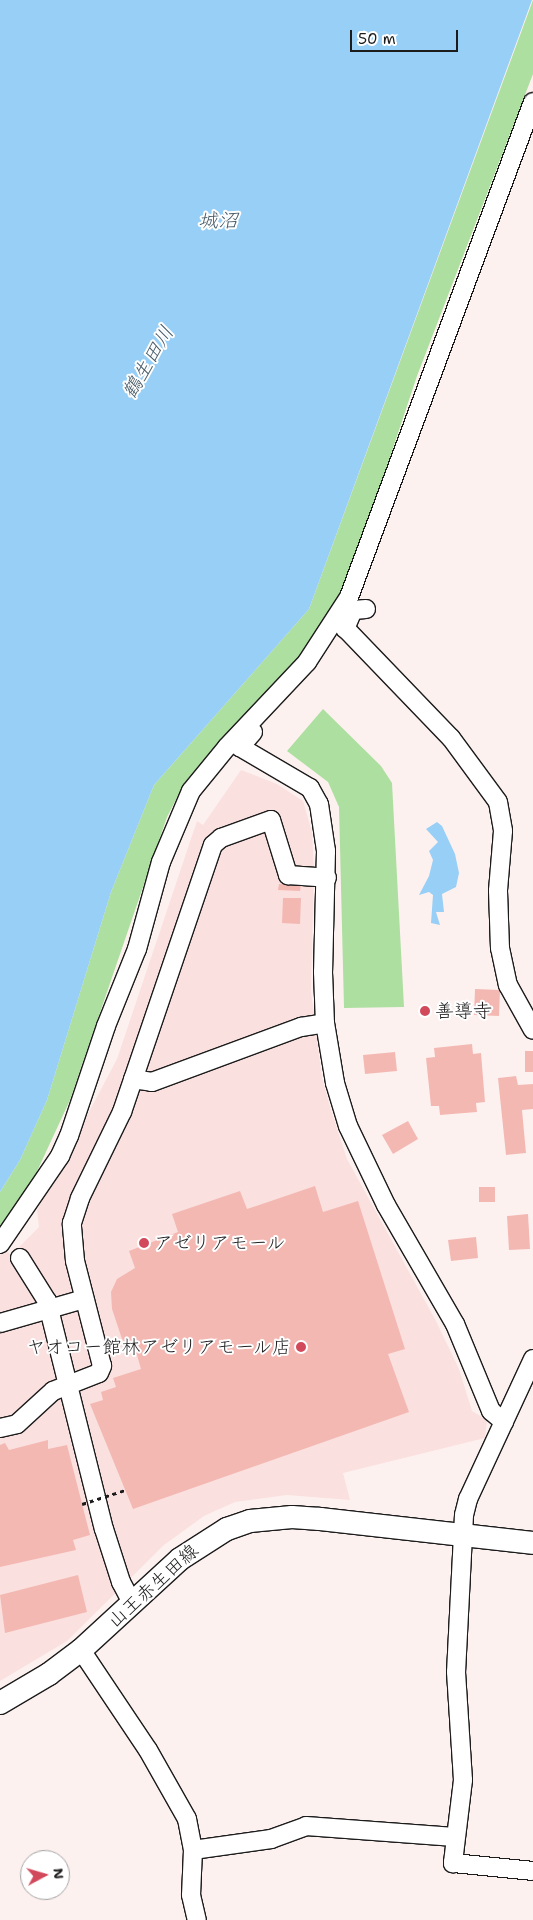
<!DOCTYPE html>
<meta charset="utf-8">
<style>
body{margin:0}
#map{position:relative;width:533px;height:1920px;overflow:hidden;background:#fdf1f0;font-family:"Shantell Sans","Klee One",sans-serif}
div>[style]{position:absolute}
.built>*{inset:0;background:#fae0de}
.green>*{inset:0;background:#addfa0}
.water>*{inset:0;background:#97cff6}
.building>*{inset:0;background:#f4b8b3}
.roads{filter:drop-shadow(1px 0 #1c1c1c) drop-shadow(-1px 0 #1c1c1c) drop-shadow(0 1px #1c1c1c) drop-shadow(0 -1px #1c1c1c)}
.minor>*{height:18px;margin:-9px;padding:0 9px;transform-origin:9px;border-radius:9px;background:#fff}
.major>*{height:22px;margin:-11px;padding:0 11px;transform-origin:11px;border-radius:11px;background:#fff}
.path-bridge>*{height:2.5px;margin-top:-1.25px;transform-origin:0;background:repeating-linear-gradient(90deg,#1c1c1c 0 4px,transparent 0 8px)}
.dots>*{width:14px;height:14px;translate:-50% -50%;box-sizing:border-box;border:2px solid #fff;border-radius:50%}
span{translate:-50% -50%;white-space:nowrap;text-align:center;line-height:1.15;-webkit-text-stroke:4px #fff;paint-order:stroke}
.poi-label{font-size:19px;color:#1c1c1c}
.left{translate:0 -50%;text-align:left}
.right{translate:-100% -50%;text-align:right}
.street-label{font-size:19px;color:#1c1c1c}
.water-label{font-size:20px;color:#475b68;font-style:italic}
.north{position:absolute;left:20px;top:1850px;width:50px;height:50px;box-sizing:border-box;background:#fff;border:1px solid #a4a4a4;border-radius:50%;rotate:84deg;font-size:14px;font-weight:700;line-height:20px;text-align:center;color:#1c1c1c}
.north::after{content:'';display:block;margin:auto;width:18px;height:22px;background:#d1495b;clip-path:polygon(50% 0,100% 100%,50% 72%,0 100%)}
.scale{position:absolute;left:350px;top:30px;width:108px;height:22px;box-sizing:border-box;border:2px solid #1c1c1c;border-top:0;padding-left:6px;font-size:15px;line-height:18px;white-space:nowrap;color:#1c1c1c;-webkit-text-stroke:4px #fff;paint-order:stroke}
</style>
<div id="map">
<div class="built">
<div style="clip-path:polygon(241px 770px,277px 784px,303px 801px,312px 832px,314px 871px,311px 991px,322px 1078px,331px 1110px,347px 1159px,436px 1321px,459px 1369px,472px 1411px,487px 1420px,485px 1438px,343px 1473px,350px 1500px,287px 1495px,235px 1502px,204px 1516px,164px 1545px,67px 1641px,0 1681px,0 1255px,5px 1249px,11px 1255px,39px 1227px,37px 1210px,117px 1059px,197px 821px,203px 825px)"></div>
</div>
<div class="green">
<div style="clip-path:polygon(533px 0,533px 74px,417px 376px,343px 598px,281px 683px,218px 743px,185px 782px,167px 817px,70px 1100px,33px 1180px,0 1228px,0 1192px,20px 1160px,47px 1100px,111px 892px,154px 785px,309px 609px)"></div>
<div style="clip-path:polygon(323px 709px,381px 766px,392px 783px,404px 1007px,344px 1008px,339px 807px,328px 782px,287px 751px)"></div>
</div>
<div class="water">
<div style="clip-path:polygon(0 0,532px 0,309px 609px,154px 785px,111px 892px,47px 1100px,20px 1160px,0 1192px)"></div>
<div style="clip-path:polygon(437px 822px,442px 826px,455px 854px,459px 873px,456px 887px,442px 894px,444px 912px,436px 912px,440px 925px,431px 923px,433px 895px,429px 892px,419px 895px,429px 876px,433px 860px,429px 851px,438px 842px,426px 829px)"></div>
</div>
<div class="building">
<div style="clip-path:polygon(279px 884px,301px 885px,300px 891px,278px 890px)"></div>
<div style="clip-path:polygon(283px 898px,301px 898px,300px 924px,282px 923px)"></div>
<div style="clip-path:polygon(475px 989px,500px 990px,499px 1016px,474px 1015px)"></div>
<div style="clip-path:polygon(472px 1044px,473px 1054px,481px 1053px,485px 1102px,476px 1103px,477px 1112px,440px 1115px,439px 1106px,431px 1106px,426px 1058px,435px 1057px,434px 1048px)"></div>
<div style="clip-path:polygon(525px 1051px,533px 1051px,533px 1072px,525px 1072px)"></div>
<div style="clip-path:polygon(395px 1052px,397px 1071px,365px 1074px,363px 1055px)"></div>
<div style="clip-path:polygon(516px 1076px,518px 1085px,533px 1084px,533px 1109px,522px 1110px,526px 1153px,506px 1155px,498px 1078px)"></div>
<div style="clip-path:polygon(408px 1121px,418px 1139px,393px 1154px,382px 1135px)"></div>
<div style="clip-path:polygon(315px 1186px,323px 1212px,358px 1201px,405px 1349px,388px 1354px,409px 1412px,133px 1509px,90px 1404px,103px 1400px,101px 1392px,116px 1387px,113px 1378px,141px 1369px,137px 1355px,122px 1339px,112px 1309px,111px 1292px,117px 1279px,135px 1268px,129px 1251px,178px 1232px,172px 1214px,240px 1191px,247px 1209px)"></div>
<div style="clip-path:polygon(479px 1187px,495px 1187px,495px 1202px,479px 1202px)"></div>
<div style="clip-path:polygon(528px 1214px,530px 1249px,509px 1250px,507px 1216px)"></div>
<div style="clip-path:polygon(476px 1237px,478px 1258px,451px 1261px,448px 1240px)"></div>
<div style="clip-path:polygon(48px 1440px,48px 1449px,67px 1445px,90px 1535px,73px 1540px,76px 1550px,0 1567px,0 1445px,5px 1443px,9px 1450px)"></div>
<div style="clip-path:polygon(78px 1575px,87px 1612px,5px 1633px,0 1595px)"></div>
</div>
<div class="roads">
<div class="minor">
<div style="left:345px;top:628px;width:153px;rotate:46.1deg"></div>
<div style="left:451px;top:738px;width:79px;rotate:53.7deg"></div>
<div style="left:498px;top:802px;width:29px;rotate:80deg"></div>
<div style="left:503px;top:831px;width:60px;rotate:94.8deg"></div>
<div style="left:498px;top:891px;width:57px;rotate:88deg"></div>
<div style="left:500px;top:948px;width:38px;rotate:78deg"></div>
<div style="left:508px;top:985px;width:51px;rotate:60.9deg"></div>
<div style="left:345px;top:629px;width:21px;rotate:-67deg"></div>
<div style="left:353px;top:610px;width:13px;rotate:-4deg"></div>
<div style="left:253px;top:732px;width:20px;rotate:131deg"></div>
<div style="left:240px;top:747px;width:81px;rotate:30.4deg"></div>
<div style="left:310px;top:788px;width:18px;rotate:61deg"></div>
<div style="left:319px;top:804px;width:48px;rotate:81.5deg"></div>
<div style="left:326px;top:851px;width:121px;rotate:91.4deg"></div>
<div style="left:323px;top:972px;width:51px;rotate:87.8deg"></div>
<div style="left:325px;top:1023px;width:61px;rotate:80.5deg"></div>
<div style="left:335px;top:1083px;width:45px;rotate:73.2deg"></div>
<div style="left:348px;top:1126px;width:88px;rotate:64.3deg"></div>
<div style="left:386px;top:1205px;width:138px;rotate:59.9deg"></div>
<div style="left:455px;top:1324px;width:94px;rotate:67.5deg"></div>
<div style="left:491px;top:1411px;width:17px;rotate:40deg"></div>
<div style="left:133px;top:1079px;width:19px;rotate:9deg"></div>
<div style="left:152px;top:1082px;width:159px;rotate:-20.3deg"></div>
<div style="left:301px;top:1027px;width:24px;rotate:-9deg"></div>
<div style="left:0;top:1244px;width:107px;rotate:-55.7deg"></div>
<div style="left:60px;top:1156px;width:22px;rotate:-66deg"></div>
<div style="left:69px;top:1136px;width:116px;rotate:-71.4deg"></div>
<div style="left:106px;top:1026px;width:83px;rotate:-68.1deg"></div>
<div style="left:137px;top:949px;width:90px;rotate:-74.6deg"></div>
<div style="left:161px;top:862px;width:77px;rotate:-67.1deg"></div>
<div style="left:191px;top:791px;width:57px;rotate:-50.7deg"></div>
<div style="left:227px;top:747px;width:117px;rotate:-46.7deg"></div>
<div style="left:307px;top:662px;width:77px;rotate:-57.1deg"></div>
<div style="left:349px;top:597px;width:528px;rotate:-69.61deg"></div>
<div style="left:20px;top:1258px;width:51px;rotate:57.9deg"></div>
<div style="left:47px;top:1301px;width:235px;rotate:76deg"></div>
<div style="left:104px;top:1529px;width:56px;rotate:72.2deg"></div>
<div style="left:121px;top:1582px;width:24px;rotate:62deg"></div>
<div style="left:0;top:1323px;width:87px;rotate:-15.9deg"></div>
<div style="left:533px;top:1359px;width:154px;rotate:114.9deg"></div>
<div style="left:468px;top:1499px;width:16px;rotate:104deg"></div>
<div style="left:464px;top:1515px;width:157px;rotate:92.9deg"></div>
<div style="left:456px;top:1672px;width:108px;rotate:86.3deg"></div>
<div style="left:463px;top:1780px;width:84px;rotate:96.9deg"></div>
<div style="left:453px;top:1863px;width:80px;rotate:5.7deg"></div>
<div style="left:0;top:1428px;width:17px;rotate:-13deg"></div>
<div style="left:17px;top:1424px;width:49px;rotate:-42.5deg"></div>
<div style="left:53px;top:1391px;width:49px;rotate:-21.4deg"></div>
<div style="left:99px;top:1373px;width:8px;rotate:-67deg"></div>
<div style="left:102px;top:1366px;width:108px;rotate:-104.4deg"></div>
<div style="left:75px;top:1261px;width:38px;rotate:-95deg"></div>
<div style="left:72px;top:1223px;width:26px;rotate:-72deg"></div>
<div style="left:80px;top:1198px;width:96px;rotate:-64deg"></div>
<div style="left:122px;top:1112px;width:282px;rotate:-71.2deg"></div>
<div style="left:213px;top:845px;width:11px;rotate:-41deg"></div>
<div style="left:221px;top:838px;width:53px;rotate:-19.8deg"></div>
<div style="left:271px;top:820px;width:58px;rotate:72.8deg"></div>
<div style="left:288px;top:875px;width:39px;rotate:4deg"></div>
<div style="left:81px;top:1650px;width:120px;rotate:56.2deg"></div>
<div style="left:148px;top:1750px;width:79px;rotate:60.5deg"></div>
<div style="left:187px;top:1819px;width:32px;rotate:79deg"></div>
<div style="left:193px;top:1850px;width:45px;rotate:92.5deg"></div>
<div style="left:191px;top:1895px;width:26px;rotate:77deg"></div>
<div style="left:193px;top:1850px;width:79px;rotate:-8deg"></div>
<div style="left:271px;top:1839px;width:37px;rotate:-20deg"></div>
<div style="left:306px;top:1826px;width:149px;rotate:4.2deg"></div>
</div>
<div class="major">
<div style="left:0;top:1703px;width:57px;rotate:-30.6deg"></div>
<div style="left:49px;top:1674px;width:40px;rotate:-37deg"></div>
<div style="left:81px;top:1650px;width:134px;rotate:-42.6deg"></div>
<div style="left:180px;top:1559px;width:56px;rotate:-32.6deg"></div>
<div style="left:227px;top:1529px;width:24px;rotate:-19deg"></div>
<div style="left:250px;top:1521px;width:42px;rotate:-5.4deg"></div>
<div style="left:292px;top:1517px;width:28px;rotate:4deg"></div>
<div style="left:320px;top:1519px;width:214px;rotate:6.4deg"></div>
</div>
</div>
<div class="path-bridge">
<div style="left:82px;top:1504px;width:45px;rotate:-18deg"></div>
</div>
<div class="dots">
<div style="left:425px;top:1011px;background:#d1495b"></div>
<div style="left:144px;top:1243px;background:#d1495b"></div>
<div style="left:301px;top:1347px;background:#d1495b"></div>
</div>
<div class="poi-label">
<span class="left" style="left:435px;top:1011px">善導寺</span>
<span class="left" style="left:154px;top:1243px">アゼリアモール</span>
<span class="right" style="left:291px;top:1347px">ヤオコー館林アゼリアモール店</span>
</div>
<div class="street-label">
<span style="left:153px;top:1586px;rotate:-42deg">山王赤生田線</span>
</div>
<div class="water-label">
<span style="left:218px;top:220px">城沼</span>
<span style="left:148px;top:362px;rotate:-59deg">鶴生田川</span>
</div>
<div class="north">N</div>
<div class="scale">50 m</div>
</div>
